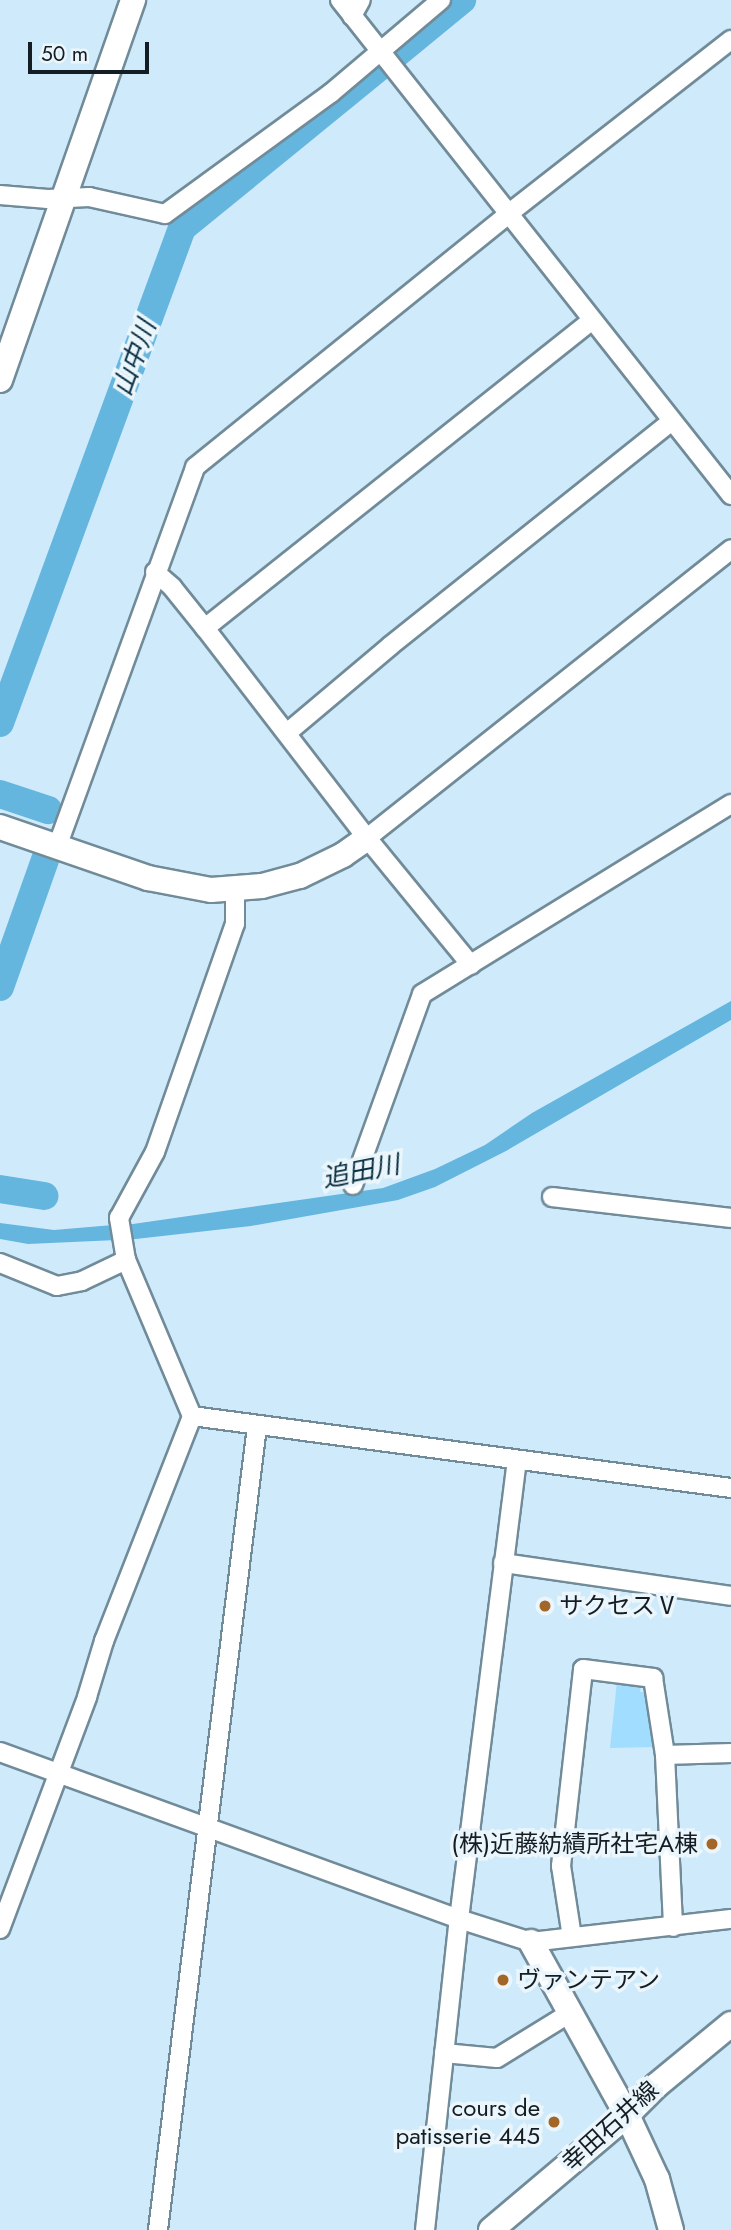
<!DOCTYPE html>
<meta charset="utf-8">
<style>
body{margin:0}
#map{position:relative;width:731px;height:2230px;overflow:hidden;background:#cfebfb;font-family:Jost,"Noto Sans JP",sans-serif}
div>[style]{position:absolute}
.green>*{inset:0;background:#a0ddff}
.water>*{inset:0;background:#65b6df}
.river>*{height:28px;margin:-14px;padding:0 14px;transform-origin:14px;border-radius:14px;background:#65b6df}
.roads{filter:drop-shadow(2px 0 #718b99) drop-shadow(-2px 0 #718b99) drop-shadow(0 2px #718b99) drop-shadow(0 -2px #718b99)}
.street>*{height:18px;margin:-9px;padding:0 9px;transform-origin:9px;border-radius:9px;background:#fff}
.secondary>*{height:24px;margin:-12px;padding:0 12px;transform-origin:12px;border-radius:12px;background:#fff}
.dots>*{width:19px;height:19px;translate:-50% -50%;box-sizing:border-box;border:4px solid #ebf6fc;border-radius:50%}
span{translate:-50% -50%;white-space:nowrap;text-align:center;line-height:1.15;-webkit-text-stroke:7px #ebf6fc;paint-order:stroke}
.poi-label{font-size:24px;color:#131d23}
.left{translate:0 -50%;text-align:left}
.right{translate:-100% -50%;text-align:right}
.street-label{font-size:24px;color:#131d23}
.water-label{font-size:26px;color:#082e40;font-style:italic}
.scale{position:absolute;left:28px;top:42px;width:121px;height:32px;box-sizing:border-box;border:4px solid #131d23;border-top:0;padding-left:9px;font-size:21px;line-height:24px;white-space:nowrap;color:#131d23;-webkit-text-stroke:5px #ebf6fc;paint-order:stroke}
</style>
<div id="map">
<div class="green">
<div style="clip-path:polygon(617px 1681px,641px 1684px,640px 1692px,648px 1692px,655px 1747px,610px 1748px)"></div>
</div>
<div class="water">
<div style="clip-path:polygon(731px 1001px,731px 1020px,506px 1151px,435px 1187px,398px 1200px,251px 1226px,127px 1240px,126px 1225px,383px 1188px,435px 1169px,485px 1145px,532px 1113px)"></div>
<div style="clip-path:polygon(0 1223px,54px 1230px,113px 1225px,117px 1240px,28px 1244px,0 1239px)"></div>
</div>
<div class="river">
<div style="left:395px;top:55px;width:87px;rotate:-39.4deg"></div>
<div style="left:0;top:723px;width:527px;rotate:-69.81deg"></div>
<div style="left:182px;top:228px;width:252px;rotate:-39.2deg"></div>
<div style="left:0;top:794px;width:51px;rotate:18.4deg"></div>
<div style="left:0;top:987px;width:135px;rotate:-70.5deg"></div>
<div style="left:0;top:1189px;width:45px;rotate:9deg"></div>
</div>
<div class="roads">
<div class="street">
<div style="left:340px;top:0;width:631px;rotate:51.69deg"></div>
<div style="left:352px;top:16px;width:18px;rotate:-61deg"></div>
<div style="left:0;top:195px;width:48px;rotate:4.8deg"></div>
<div style="left:48px;top:199px;width:41px;rotate:-2.8deg"></div>
<div style="left:89px;top:197px;width:78px;rotate:12.6deg"></div>
<div style="left:165px;top:214px;width:205px;rotate:-36.1deg"></div>
<div style="left:331px;top:93px;width:144px;rotate:-40.2deg"></div>
<div style="left:155px;top:572px;width:23px;rotate:41deg"></div>
<div style="left:172px;top:587px;width:53px;rotate:51.2deg"></div>
<div style="left:205px;top:628px;width:265px;rotate:52.4deg"></div>
<div style="left:367px;top:838px;width:164px;rotate:50.7deg"></div>
<div style="left:205px;top:628px;width:493px;rotate:-38.5deg"></div>
<div style="left:288px;top:732px;width:133px;rotate:-40.1deg"></div>
<div style="left:390px;top:646px;width:359px;rotate:-38.6deg"></div>
<div style="left:367px;top:838px;width:465px;rotate:-38.4deg"></div>
<div style="left:57px;top:847px;width:404px;rotate:-70deg"></div>
<div style="left:195px;top:467px;width:402px;rotate:-38.9deg"></div>
<div style="left:508px;top:214px;width:283px;rotate:-38deg"></div>
<div style="left:353px;top:1185px;width:203px;rotate:-70.1deg"></div>
<div style="left:422px;top:994px;width:363px;rotate:-31.6deg"></div>
<div style="left:552px;top:1197px;width:180px;rotate:6.7deg"></div>
<div style="left:0;top:1263px;width:61px;rotate:22deg"></div>
<div style="left:57px;top:1286px;width:25px;rotate:-11deg"></div>
<div style="left:82px;top:1281px;width:49px;rotate:-25.5deg"></div>
<div style="left:192px;top:1416px;width:544px;rotate:7.61deg"></div>
<div style="left:503px;top:1563px;width:230px;rotate:8.2deg"></div>
<div style="left:0;top:1752px;width:488px;rotate:20deg"></div>
<div style="left:459px;top:1919px;width:76px;rotate:17.7deg"></div>
<div style="left:531px;top:1942px;width:201px;rotate:-6.6deg"></div>
<div style="left:665px;top:1755px;width:66px;rotate:-1.7deg"></div>
<div style="left:0;top:1929px;width:248px;rotate:-69.4deg"></div>
<div style="left:87px;top:1697px;width:59px;rotate:-73.1deg"></div>
<div style="left:104px;top:1641px;width:242px;rotate:-68.6deg"></div>
<div style="left:192px;top:1416px;width:169px;rotate:-112.9deg"></div>
<div style="left:126px;top:1260px;width:43px;rotate:-99.5deg"></div>
<div style="left:119px;top:1218px;width:75px;rotate:-61.4deg"></div>
<div style="left:155px;top:1152px;width:242px;rotate:-70.7deg"></div>
<div style="left:235px;top:924px;width:34px;rotate:-90deg"></div>
<div style="left:572px;top:1937px;width:72px;rotate:-98.8deg"></div>
<div style="left:561px;top:1866px;width:198px;rotate:-83.6deg"></div>
<div style="left:583px;top:1669px;width:71px;rotate:7.3deg"></div>
<div style="left:653px;top:1678px;width:78px;rotate:81.1deg"></div>
<div style="left:665px;top:1755px;width:172px;rotate:87.3deg"></div>
<div style="left:444px;top:2053px;width:53px;rotate:5.4deg"></div>
<div style="left:497px;top:2058px;width:86px;rotate:-31.7deg"></div>
<div style="left:158px;top:2230px;width:810px;rotate:-82.98deg"></div>
<div style="left:425px;top:2230px;width:313px;rotate:-83.8deg"></div>
<div style="left:459px;top:1919px;width:462px;rotate:-82.8deg"></div>
</div>
<div class="secondary">
<div style="left:0;top:380px;width:403px;rotate:-70.7deg"></div>
<div style="left:0;top:827px;width:157px;rotate:19deg"></div>
<div style="left:148px;top:878px;width:64px;rotate:10.8deg"></div>
<div style="left:211px;top:890px;width:51px;rotate:-4.5deg"></div>
<div style="left:262px;top:886px;width:39px;rotate:-15deg"></div>
<div style="left:300px;top:876px;width:48px;rotate:-26deg"></div>
<div style="left:343px;top:855px;width:29px;rotate:-35deg"></div>
<div style="left:531px;top:1942px;width:198px;rotate:61deg"></div>
<div style="left:627px;top:2115px;width:71px;rotate:64.9deg"></div>
<div style="left:657px;top:2179px;width:53px;rotate:74.6deg"></div>
<div style="left:491px;top:2230px;width:178px;rotate:-40.2deg"></div>
<div style="left:627px;top:2115px;width:42px;rotate:-45deg"></div>
<div style="left:657px;top:2085px;width:96px;rotate:-39.5deg"></div>
</div>
</div>
<div class="dots">
<div style="left:545px;top:1606px;background:#a16628"></div>
<div style="left:712px;top:1844px;background:#a16628"></div>
<div style="left:503px;top:1980px;background:#a16628"></div>
<div style="left:554px;top:2122px;background:#a16628"></div>
</div>
<div class="poi-label">
<span class="left" style="left:559px;top:1606px">サクセスⅤ</span>
<span class="right" style="left:698px;top:1844px">(株)近藤紡績所社宅A棟</span>
<span class="left" style="left:517px;top:1980px">ヴァンテアン</span>
<span class="right" style="left:540px;top:2122px">cours de<br>patisserie 445</span>
</div>
<div class="street-label">
<span style="left:610px;top:2126px;rotate:-42deg">幸田石井線</span>
</div>
<div class="water-label">
<span style="left:135px;top:358px;rotate:-70deg">山中川</span>
<span style="left:361px;top:1172px;rotate:-11deg">追田川</span>
</div>
<div class="scale">50 m</div>
</div>
